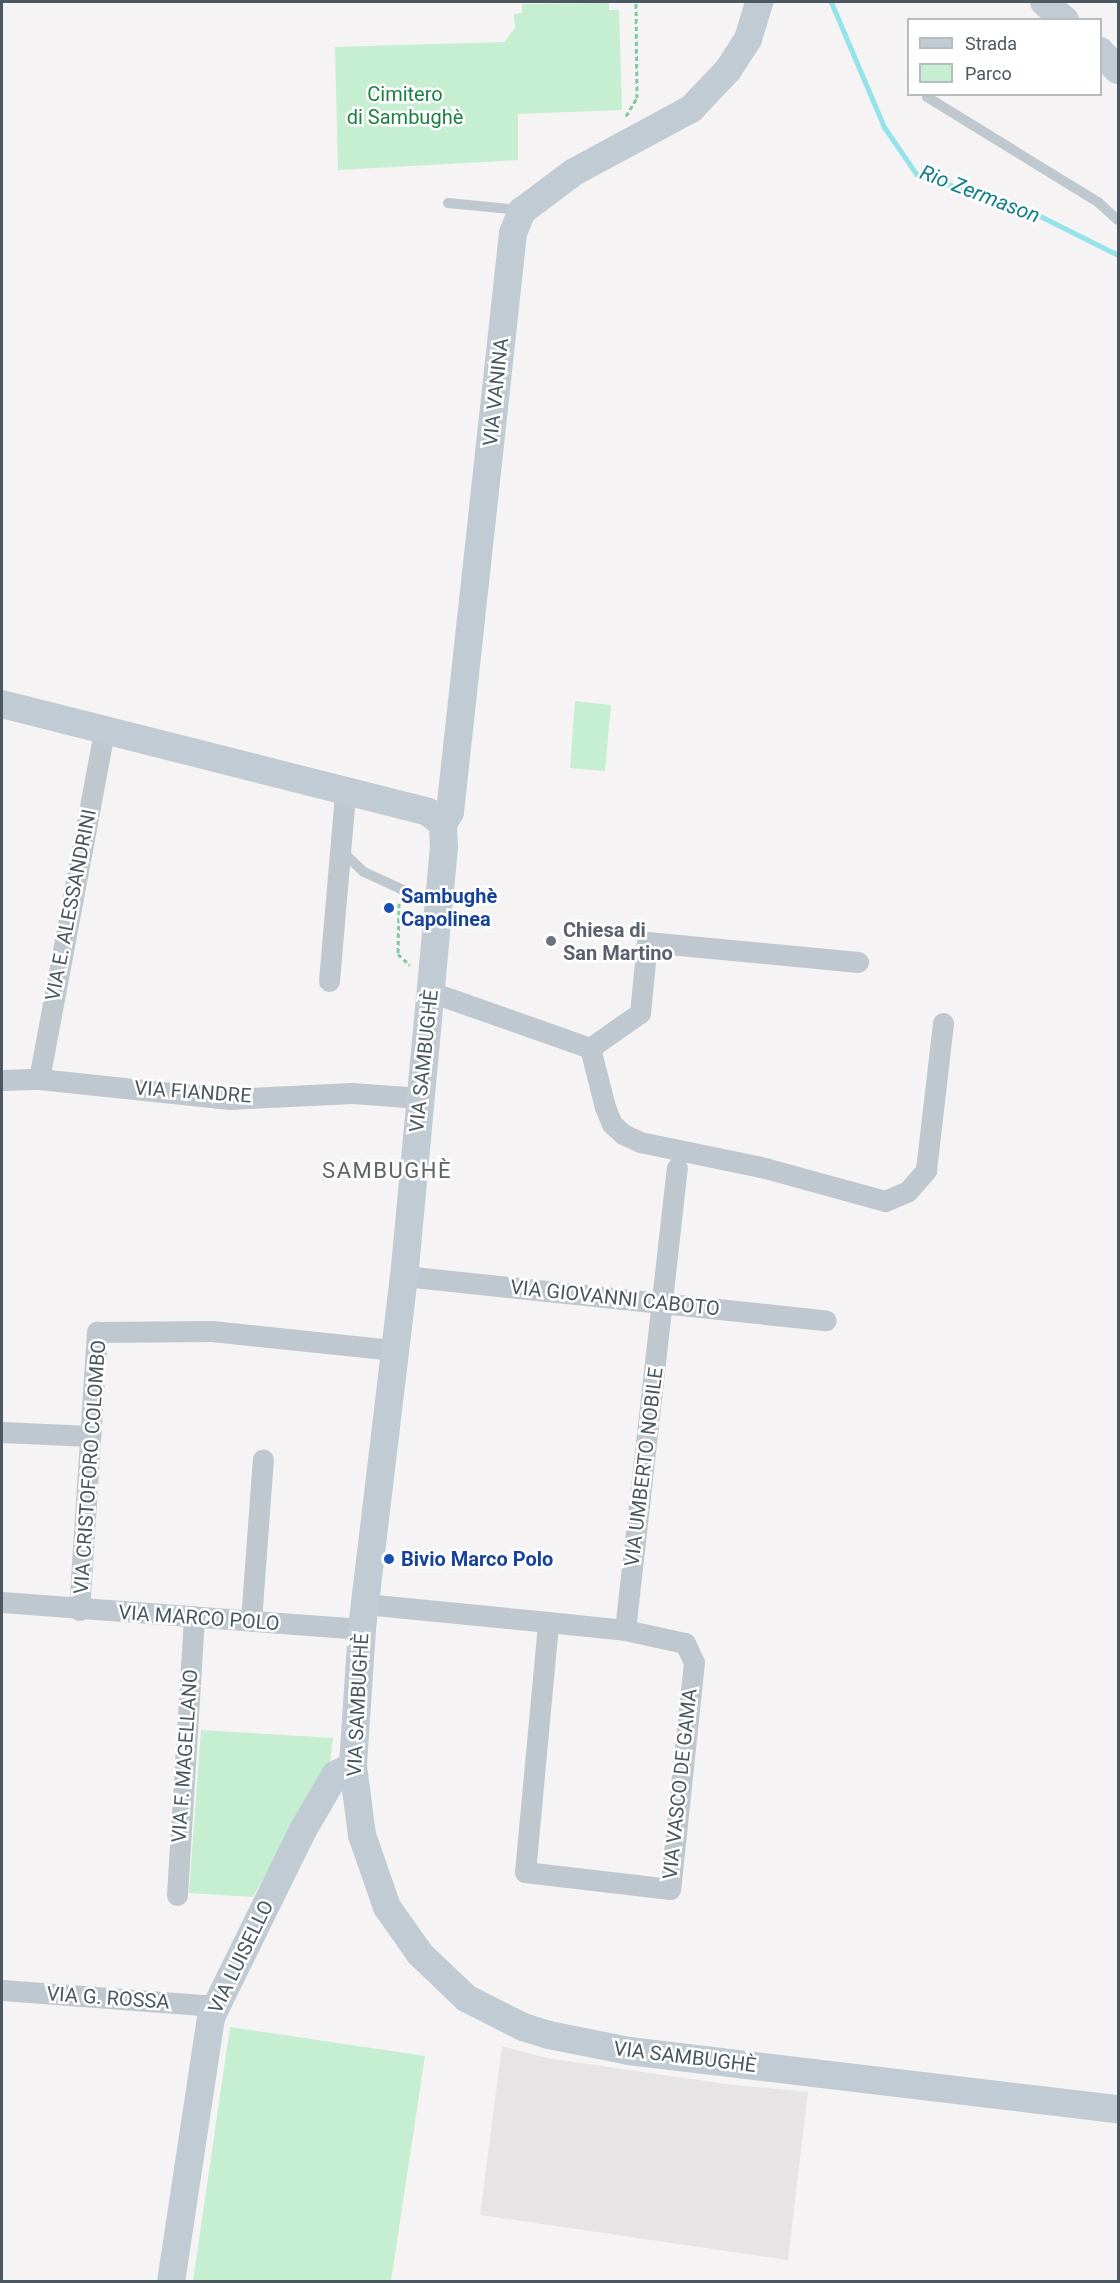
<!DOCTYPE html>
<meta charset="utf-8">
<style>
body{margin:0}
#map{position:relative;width:1120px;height:2283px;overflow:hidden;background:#f5f3f3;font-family:Roboto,sans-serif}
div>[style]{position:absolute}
.education>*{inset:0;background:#e6e4e5}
.green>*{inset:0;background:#c5efd0}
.stream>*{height:5px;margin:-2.5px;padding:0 2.5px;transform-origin:2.5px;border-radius:2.5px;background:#94e2ea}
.path>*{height:3px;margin-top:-1.5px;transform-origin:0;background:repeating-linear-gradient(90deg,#7ecc9c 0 4.5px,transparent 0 7.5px)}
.lane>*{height:10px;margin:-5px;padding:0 5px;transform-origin:5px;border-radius:5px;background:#bfc8ce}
.street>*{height:21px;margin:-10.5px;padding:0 10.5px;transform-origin:10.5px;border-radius:10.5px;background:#bfc8ce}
.secondary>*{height:28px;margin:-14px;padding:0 14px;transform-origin:14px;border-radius:14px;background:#c0cbd3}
.dots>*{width:16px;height:16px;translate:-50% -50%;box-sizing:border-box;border:3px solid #fff;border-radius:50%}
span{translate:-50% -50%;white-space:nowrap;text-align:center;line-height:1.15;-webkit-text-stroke:5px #fff;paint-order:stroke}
.park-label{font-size:20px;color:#1c8143}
.street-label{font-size:20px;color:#4b5860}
.transit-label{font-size:20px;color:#164399;font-weight:700}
.left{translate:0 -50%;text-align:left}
.worship-label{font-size:20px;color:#5b616d;font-weight:700}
.water-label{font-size:21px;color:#12818c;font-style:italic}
.quarter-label{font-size:22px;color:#5f6467;letter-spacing:1.5px}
.frame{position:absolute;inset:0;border:3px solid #4b5860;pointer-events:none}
.legend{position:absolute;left:907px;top:18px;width:195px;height:78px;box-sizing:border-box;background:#fff;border:2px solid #b7bcbf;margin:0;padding:8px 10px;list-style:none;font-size:18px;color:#4b5860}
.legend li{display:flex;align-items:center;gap:12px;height:30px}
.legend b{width:30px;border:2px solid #b7bcbf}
</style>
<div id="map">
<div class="education">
<div style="clip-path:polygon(502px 2046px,546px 2058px,726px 2084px,808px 2092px,788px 2260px,480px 2215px)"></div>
</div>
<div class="green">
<div style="clip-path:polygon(609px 3px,609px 10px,619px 10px,622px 110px,518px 114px,518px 160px,338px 170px,335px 47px,504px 42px,515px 28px,514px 14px,522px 13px,522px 4px)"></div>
<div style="clip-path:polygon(575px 701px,611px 705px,605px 771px,570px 768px)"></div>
<div style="clip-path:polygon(201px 1730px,333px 1738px,330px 1762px,253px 1897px,189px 1893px)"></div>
<div style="clip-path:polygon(230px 2027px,425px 2056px,391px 2281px,193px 2281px)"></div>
</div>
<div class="stream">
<div style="left:831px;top:2px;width:136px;rotate:67deg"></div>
<div style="left:884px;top:127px;width:58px;rotate:55.5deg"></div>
<div style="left:917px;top:175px;width:112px;rotate:17.1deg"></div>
<div style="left:1024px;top:208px;width:105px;rotate:26.6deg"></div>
</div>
<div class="path">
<div style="left:626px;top:116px;width:21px;rotate:-59deg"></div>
<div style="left:637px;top:98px;width:96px;rotate:-90.6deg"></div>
<div style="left:399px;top:903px;width:51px;rotate:91.1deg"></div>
<div style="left:398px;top:954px;width:16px;rotate:43deg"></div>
</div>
<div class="lane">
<div style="left:927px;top:97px;width:202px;rotate:31.6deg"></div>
<div style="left:1099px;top:203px;width:25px;rotate:42deg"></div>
<div style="left:448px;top:203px;width:71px;rotate:5.6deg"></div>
<div style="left:342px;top:851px;width:30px;rotate:44deg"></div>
<div style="left:364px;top:872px;width:79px;rotate:24.6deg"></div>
</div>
<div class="street">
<div style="left:329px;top:981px;width:189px;rotate:-85.1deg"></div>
<div style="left:431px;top:992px;width:169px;rotate:19.4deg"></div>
<div style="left:590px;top:1048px;width:61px;rotate:75.7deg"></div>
<div style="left:605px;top:1107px;width:18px;rotate:68deg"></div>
<div style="left:612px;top:1124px;width:15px;rotate:42deg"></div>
<div style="left:623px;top:1134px;width:19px;rotate:25deg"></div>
<div style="left:640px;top:1142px;width:128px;rotate:11.7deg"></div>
<div style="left:765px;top:1168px;width:124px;rotate:15.4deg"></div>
<div style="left:885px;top:1201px;width:25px;rotate:-23deg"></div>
<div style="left:908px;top:1191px;width:28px;rotate:-49deg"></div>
<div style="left:926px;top:1170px;width:148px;rotate:-83.4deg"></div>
<div style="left:590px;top:1048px;width:61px;rotate:-35deg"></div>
<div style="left:640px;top:1013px;width:71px;rotate:-84.4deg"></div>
<div style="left:647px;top:942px;width:212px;rotate:5.4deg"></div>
<div style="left:39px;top:1079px;width:354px;rotate:-79.4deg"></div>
<div style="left:2px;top:1080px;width:37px;rotate:-2deg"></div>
<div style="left:39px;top:1079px;width:192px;rotate:6deg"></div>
<div style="left:230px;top:1099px;width:122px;rotate:-2.8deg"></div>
<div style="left:352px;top:1093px;width:68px;rotate:4.2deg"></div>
<div style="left:404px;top:1276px;width:424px;rotate:6deg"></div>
<div style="left:2px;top:1432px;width:88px;rotate:2.6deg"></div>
<div style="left:2px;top:1602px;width:361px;rotate:4.3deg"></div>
<div style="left:365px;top:1604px;width:184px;rotate:5.6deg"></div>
<div style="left:548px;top:1622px;width:77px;rotate:5.9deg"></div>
<div style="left:625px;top:1630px;width:61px;rotate:12.2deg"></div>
<div style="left:685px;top:1643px;width:21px;rotate:65deg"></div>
<div style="left:694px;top:1662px;width:228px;rotate:96deg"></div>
<div style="left:670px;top:1889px;width:146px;rotate:-173.3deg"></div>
<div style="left:525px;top:1872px;width:251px;rotate:-84.7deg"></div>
<div style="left:79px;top:1610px;width:279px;rotate:-86.3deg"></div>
<div style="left:97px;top:1332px;width:115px;rotate:-0.5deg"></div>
<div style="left:212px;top:1331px;width:183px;rotate:6deg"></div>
<div style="left:251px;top:1621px;width:162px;rotate:-85.8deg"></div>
<div style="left:625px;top:1630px;width:465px;rotate:-83.6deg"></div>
<div style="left:177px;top:1895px;width:279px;rotate:-86.5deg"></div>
<div style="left:2px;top:1990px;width:214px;rotate:4.3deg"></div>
</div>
<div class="secondary">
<div style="left:1044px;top:2px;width:28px;rotate:41deg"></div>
<div style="left:1100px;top:51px;width:26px;rotate:47deg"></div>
<div style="left:2px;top:704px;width:439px;rotate:14.2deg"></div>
<div style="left:428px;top:812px;width:19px;rotate:39deg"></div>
<div style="left:443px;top:824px;width:23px;rotate:88deg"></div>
<div style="left:444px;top:847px;width:431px;rotate:95.3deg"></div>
<div style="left:404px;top:1276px;width:355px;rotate:96.8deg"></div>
<div style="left:362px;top:1629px;width:137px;rotate:93.8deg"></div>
<div style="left:353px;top:1766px;width:70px;rotate:82.6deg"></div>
<div style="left:362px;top:1835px;width:76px;rotate:70.9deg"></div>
<div style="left:387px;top:1907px;width:57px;rotate:54.9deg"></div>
<div style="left:420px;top:1954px;width:64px;rotate:43.7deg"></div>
<div style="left:466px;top:1998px;width:64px;rotate:27deg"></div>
<div style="left:523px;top:2027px;width:27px;rotate:17deg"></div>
<div style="left:549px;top:2035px;width:82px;rotate:11.3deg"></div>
<div style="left:629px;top:2051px;width:492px;rotate:6.8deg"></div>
<div style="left:443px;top:824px;width:14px;rotate:-60deg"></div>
<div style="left:450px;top:812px;width:582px;rotate:-83.79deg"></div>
<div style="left:513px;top:233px;width:24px;rotate:-68deg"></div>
<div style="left:522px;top:211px;width:65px;rotate:-36.9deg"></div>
<div style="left:574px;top:172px;width:133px;rotate:-28.3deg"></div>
<div style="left:691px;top:109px;width:54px;rotate:-46.5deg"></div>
<div style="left:728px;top:70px;width:37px;rotate:-57deg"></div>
<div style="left:748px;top:39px;width:39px;rotate:-73deg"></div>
<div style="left:171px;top:2282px;width:268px;rotate:-81.4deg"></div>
<div style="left:211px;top:2017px;width:208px;rotate:-63.8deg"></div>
<div style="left:303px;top:1830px;width:64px;rotate:-59.8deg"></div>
<div style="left:335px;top:1775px;width:20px;rotate:-27deg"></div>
</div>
<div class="dots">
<div style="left:389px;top:908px;background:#1a4fb4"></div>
<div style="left:551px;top:941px;background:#6b7280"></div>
<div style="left:389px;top:1559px;background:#1a4fb4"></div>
</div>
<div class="park-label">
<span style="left:405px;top:106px">Cimitero<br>di Sambughè</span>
</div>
<div class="street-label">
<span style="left:496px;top:392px;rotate:-84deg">VIA VANINA</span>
<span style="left:71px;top:905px;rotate:-79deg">VIA E. ALESSANDRINI</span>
<span style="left:424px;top:1061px;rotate:-84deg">VIA SAMBUGHÈ</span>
<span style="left:193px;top:1092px;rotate:4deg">VIA FIANDRE</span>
<span style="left:615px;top:1298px;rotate:6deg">VIA GIOVANNI CABOTO</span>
<span style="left:90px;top:1467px;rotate:-86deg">VIA CRISTOFORO COLOMBO</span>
<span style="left:644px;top:1467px;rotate:-83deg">VIA UMBERTO NOBILE</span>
<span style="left:199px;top:1618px;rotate:4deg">VIA MARCO POLO</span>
<span style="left:358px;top:1705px;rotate:-87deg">VIA SAMBUGHÈ</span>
<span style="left:185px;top:1756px;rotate:-86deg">VIA F. MAGELLANO</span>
<span style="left:680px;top:1784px;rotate:-84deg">VIA VASCO DE GAMA</span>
<span style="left:241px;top:1957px;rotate:-64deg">VIA LUISELLO</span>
<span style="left:108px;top:1998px;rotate:4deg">VIA G. ROSSA</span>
<span style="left:685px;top:2057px;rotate:7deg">VIA SAMBUGHÈ</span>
</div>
<div class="transit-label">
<span class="left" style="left:401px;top:908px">Sambughè<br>Capolinea</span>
<span class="left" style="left:401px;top:1559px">Bivio Marco Polo</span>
</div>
<div class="worship-label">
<span class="left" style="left:563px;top:942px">Chiesa di<br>San Martino</span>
</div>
<div class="water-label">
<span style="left:980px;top:194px;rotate:21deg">Rio Zermason</span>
</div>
<div class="quarter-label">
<span style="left:387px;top:1171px">SAMBUGHÈ</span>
</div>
<div class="frame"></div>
<ul class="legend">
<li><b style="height:8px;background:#c0cbd3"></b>Strada</li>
<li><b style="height:16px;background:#c5efd0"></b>Parco</li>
</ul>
</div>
